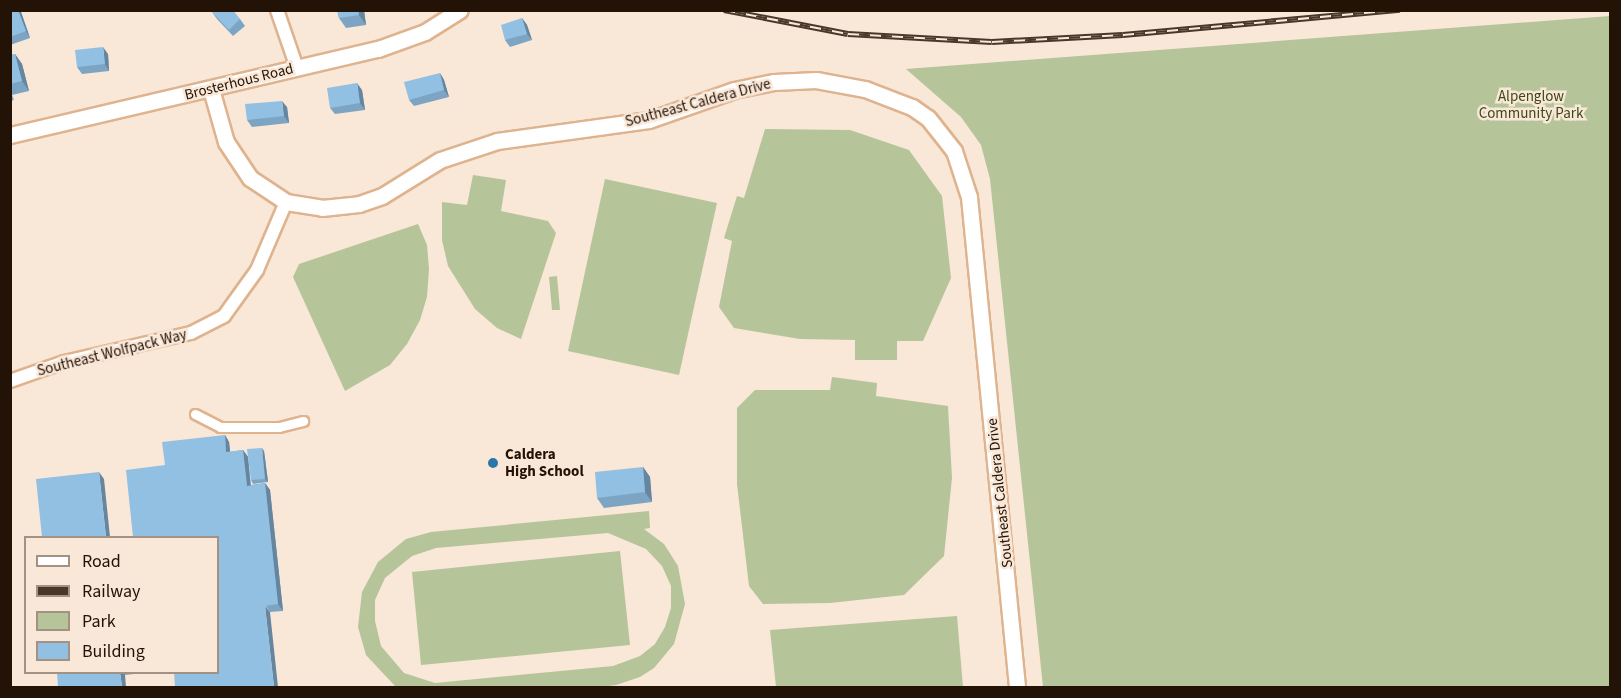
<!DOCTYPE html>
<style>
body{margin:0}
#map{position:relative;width:1621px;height:698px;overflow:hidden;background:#f9e7d8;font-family:"Source Sans 3",sans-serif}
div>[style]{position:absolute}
.green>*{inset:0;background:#b6c49a}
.roads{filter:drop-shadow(2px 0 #deb38e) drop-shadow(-2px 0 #deb38e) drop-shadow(0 2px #deb38e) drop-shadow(0 -2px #deb38e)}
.pedestrian>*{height:9px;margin:-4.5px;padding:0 4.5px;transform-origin:4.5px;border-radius:4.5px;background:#fff}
.minor>*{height:12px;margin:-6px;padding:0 6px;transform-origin:6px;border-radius:6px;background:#fff}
.tertiary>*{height:15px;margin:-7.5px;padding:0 7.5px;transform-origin:7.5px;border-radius:7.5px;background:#fff}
.rail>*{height:6px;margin-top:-3px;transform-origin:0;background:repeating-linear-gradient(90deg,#f9e7d8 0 11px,#48382a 0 22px);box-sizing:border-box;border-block:2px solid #48382a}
.wall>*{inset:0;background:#7da5c3}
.shaded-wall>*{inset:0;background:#66869f}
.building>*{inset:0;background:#91c0e3}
.dots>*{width:16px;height:16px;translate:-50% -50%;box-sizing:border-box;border:3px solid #f9e7d8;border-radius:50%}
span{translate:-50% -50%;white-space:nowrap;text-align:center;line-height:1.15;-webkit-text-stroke:5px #f9e7d8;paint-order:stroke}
.street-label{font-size:15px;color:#231306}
.park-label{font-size:15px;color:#3c4818}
.poi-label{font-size:15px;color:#231306;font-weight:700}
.left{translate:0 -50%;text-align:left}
.frame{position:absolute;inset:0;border:12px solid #231306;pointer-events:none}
.legend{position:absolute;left:24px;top:536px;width:195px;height:138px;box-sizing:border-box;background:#f9e7d8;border:2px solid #a39284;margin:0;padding:8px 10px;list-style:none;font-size:18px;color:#231306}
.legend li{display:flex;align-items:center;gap:12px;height:30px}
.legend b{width:30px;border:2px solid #a39284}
</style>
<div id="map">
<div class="green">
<div style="clip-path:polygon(1610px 16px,1610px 687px,1043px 687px,990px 179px,981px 145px,961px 117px,906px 69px)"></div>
<div style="clip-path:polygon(765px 129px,850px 130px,909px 150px,942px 196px,951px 278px,923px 341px,897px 341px,897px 360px,855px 360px,855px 340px,800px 339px,734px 328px,719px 307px,732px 241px,724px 238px,737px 196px,744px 198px)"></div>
<div style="clip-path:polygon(473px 175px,506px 180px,501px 211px,548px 221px,556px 233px,521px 339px,497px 328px,475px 309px,448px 266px,442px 240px,442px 202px,467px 205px)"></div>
<div style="clip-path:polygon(605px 179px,717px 203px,679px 375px,568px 351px)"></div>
<div style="clip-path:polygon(418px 224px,427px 245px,429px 269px,427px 297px,420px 320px,407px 344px,390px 365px,345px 391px,293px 277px,299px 264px)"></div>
<div style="clip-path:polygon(557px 276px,560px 310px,552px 310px,549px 277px)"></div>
<div style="clip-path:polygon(832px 377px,877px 383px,876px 396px,948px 406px,952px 478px,944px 556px,904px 595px,830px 603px,763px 604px,749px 586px,737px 484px,737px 408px,755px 390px,830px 390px)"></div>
<div style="clip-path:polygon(evenodd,649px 511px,650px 528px,644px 529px,664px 544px,678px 566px,685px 604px,674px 644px,654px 668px,640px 677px,616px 685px,594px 688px,390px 687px,395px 686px,366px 655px,358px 627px,362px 592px,378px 562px,406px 539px,431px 532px,649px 511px,608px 533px,646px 549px,662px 566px,671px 586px,671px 608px,665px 627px,655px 644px,640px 656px,613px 666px,435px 683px,404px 673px,381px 646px,375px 621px,375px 600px,385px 578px,412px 556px,436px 548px,608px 533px)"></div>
<div style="clip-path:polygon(620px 551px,630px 645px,421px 665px,412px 572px)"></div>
<div style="clip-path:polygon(957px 616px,963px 687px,776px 687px,770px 630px)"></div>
</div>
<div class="roads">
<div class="pedestrian">
<div style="left:195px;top:414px;width:28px;rotate:27deg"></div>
<div style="left:220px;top:427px;width:59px"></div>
<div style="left:279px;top:427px;width:25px;rotate:-14deg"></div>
</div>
<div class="minor">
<div style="left:277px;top:10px;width:61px;rotate:71deg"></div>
<div style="left:10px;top:381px;width:57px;rotate:-19.4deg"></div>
<div style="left:64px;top:362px;width:130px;rotate:-12.9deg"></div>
<div style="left:191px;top:333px;width:37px;rotate:-27deg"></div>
<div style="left:224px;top:316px;width:57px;rotate:-54.3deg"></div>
<div style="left:257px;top:270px;width:74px;rotate:-66.9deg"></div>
</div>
<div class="tertiary">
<div style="left:211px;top:89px;width:55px;rotate:74.2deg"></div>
<div style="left:226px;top:142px;width:43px;rotate:56.3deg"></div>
<div style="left:250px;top:178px;width:43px;rotate:33.7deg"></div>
<div style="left:286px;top:202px;width:36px;rotate:9deg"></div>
<div style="left:322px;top:208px;width:37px;rotate:-6deg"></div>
<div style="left:359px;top:204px;width:24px;rotate:-19deg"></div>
<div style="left:382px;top:196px;width:68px;rotate:-31.8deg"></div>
<div style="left:440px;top:160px;width:60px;rotate:-18.4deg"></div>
<div style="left:497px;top:141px;width:153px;rotate:-7.9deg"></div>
<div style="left:649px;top:120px;width:90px;rotate:-19.4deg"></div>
<div style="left:734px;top:90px;width:41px;rotate:-11.3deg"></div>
<div style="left:774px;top:82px;width:42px;rotate:-2.7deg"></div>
<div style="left:816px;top:80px;width:50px;rotate:10.4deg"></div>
<div style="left:865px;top:89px;width:50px;rotate:21deg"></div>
<div style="left:912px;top:107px;width:19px;rotate:35deg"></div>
<div style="left:928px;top:118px;width:42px;rotate:51.8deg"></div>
<div style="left:954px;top:151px;width:48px;rotate:71.9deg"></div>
<div style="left:969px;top:197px;width:493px;rotate:84.4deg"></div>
<div style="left:10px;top:135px;width:378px;rotate:-13.2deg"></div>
<div style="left:378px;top:49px;width:50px;rotate:-19.9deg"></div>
<div style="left:425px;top:32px;width:41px;rotate:-32.2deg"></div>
</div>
</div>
<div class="rail">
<div style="left:724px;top:10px;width:126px;rotate:11deg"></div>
<div style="left:848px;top:34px;width:144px;rotate:3.2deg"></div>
<div style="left:992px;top:42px;width:131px;rotate:-3.1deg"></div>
<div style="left:1123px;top:35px;width:278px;rotate:-5.2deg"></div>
</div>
<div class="wall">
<div style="clip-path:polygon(10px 10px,21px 12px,30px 38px,10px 45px)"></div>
<div style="clip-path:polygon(337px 10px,364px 10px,366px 25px,346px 28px,339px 18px)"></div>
<div style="clip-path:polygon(212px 12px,240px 19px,245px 26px,233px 36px,217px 19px)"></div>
<div style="clip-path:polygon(522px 18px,527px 25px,532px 40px,510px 47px,505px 40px)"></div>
<div style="clip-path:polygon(15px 54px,22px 64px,29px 91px,12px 95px,14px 100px,10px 101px,10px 55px)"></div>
<div style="clip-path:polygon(108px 54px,109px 71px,82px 74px,77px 67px)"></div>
<div style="clip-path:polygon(440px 73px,444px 80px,449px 97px,414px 106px,409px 100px)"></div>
<div style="clip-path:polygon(362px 90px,365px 110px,335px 114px,330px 108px)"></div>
<div style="clip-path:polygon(287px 107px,289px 123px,252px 127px,247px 120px)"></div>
<div style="clip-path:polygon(225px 435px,229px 442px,230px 452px,243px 450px,248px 457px,251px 485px,265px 483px,270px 490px,283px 611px,270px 612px,165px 465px)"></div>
<div style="clip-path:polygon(264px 451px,268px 482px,253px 484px,251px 480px)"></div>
<div style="clip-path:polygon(643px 467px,650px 477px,652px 502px,604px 508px,597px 498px)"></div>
<div style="clip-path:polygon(57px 672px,152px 672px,125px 675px)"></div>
</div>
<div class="shaded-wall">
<div style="clip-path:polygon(18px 10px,20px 10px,21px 12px,30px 38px,26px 31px)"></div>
<div style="clip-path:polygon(358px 10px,364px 10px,366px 25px,359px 15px)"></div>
<div style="clip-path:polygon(522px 18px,527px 25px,532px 40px,527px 34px)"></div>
<div style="clip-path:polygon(103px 47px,108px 54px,109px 71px,105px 64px)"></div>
<div style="clip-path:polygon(15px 54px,22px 64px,29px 91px,22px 81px)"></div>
<div style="clip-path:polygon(440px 73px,444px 80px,449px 97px,444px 90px)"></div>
<div style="clip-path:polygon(357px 83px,362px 90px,365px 110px,360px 103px)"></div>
<div style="clip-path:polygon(282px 101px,287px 107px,289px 123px,284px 116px)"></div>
<div style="clip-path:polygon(225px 435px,229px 442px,231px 459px,226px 452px)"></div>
<div style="clip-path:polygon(262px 448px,264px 451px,268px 482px,265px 479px)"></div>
<div style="clip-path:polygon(243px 450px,248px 457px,251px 492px,247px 486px)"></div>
<div style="clip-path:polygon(643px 467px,650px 477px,652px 502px,645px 492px)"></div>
<div style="clip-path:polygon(99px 472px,104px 479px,110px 537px,106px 537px)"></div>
<div style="clip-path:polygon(265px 483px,270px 490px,283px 611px,278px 604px)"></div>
<div style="clip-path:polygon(265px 606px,270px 612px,278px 687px,274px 687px)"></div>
<div style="clip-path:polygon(120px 672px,123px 672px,125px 675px,126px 687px,122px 687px)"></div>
</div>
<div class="building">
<div style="clip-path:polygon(10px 10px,18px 10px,26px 31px,10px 37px)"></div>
<div style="clip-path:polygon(214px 10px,233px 10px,240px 19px,229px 30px,212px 12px)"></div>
<div style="clip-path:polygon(337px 10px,358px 10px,359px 15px,339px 18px)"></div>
<div style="clip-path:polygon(522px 18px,527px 34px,505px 40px,501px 25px)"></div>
<div style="clip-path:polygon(103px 47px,105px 64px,77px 67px,75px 50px)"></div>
<div style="clip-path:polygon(15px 54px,22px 81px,10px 84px,10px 55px)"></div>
<div style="clip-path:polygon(440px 73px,444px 90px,409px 100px,404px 82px)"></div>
<div style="clip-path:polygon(357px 83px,360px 103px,330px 108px,327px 88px)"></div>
<div style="clip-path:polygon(282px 101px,284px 116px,247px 120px,245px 104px)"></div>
<div style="clip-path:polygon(225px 435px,226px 452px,243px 450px,247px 486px,265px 483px,278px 604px,265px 606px,274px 687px,175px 687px,174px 672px,218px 672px,218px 537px,133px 537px,126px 470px,165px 465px,162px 442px)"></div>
<div style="clip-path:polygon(262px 448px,265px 479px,251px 480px,247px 449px)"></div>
<div style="clip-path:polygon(643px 467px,645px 492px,597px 498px,595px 472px)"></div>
<div style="clip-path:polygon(99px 472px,106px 537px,42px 537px,36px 479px)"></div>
<div style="clip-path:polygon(57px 672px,120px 672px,122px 687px,58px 687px)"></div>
</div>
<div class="dots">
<div style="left:493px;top:463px;background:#2b77aa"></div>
</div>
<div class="street-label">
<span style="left:239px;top:82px;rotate:-14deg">Brosterhous Road</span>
<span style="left:698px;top:103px;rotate:-15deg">Southeast Caldera Drive</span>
<span style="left:112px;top:353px;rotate:-14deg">Southeast Wolfpack Way</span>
<span style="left:1000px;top:493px;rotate:-96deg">Southeast Caldera Drive</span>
</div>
<div class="park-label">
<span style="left:1531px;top:105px">Alpenglow<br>Community Park</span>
</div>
<div class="poi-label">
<span class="left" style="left:505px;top:463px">Caldera<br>High School</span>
</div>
<div class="frame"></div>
<ul class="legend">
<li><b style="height:8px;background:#fff"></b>Road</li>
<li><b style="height:8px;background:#48382a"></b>Railway</li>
<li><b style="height:16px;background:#b6c49a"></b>Park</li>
<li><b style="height:16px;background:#91c0e3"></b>Building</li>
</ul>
</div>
